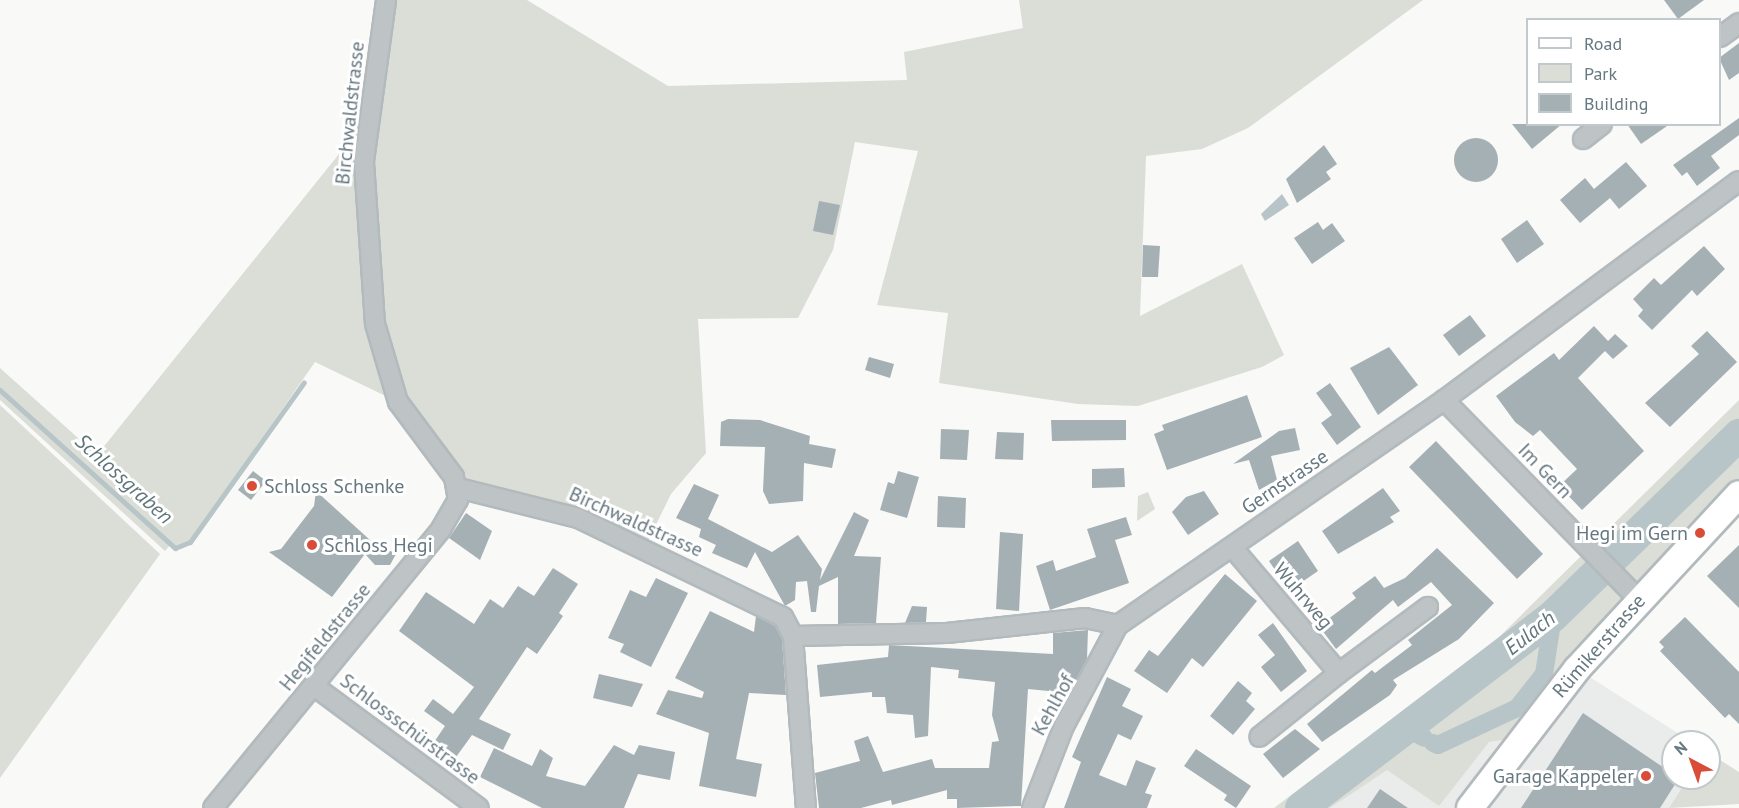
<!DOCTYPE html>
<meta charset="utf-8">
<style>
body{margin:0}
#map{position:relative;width:1739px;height:808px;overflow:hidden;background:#f9f9f7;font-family:"PT Sans",sans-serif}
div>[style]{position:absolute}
.built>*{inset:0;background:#eaebeb}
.green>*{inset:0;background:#daded7}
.water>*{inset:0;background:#b8c5c8}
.stream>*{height:5px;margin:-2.5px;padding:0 2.5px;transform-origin:2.5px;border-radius:2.5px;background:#b8c5c8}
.canal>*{height:18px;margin:-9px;padding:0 9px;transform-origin:9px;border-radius:9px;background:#b8c5c8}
.river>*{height:32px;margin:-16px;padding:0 16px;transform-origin:16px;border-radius:16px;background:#b8c5c8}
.building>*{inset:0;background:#a5b0b4}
.round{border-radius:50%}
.roads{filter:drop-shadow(2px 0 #b3babd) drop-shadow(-2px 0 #b3babd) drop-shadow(0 2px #b3babd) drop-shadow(0 -2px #b3babd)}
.street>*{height:18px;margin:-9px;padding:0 9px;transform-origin:9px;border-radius:9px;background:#bec4c6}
.secondary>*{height:26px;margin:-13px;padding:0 13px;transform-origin:13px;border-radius:13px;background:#fff}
.dots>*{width:16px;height:16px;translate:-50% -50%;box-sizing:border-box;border:3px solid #fff;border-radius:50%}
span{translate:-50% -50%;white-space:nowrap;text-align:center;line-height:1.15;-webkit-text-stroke:6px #fff;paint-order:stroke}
.street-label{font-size:20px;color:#667880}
.poi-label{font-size:20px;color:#667880}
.left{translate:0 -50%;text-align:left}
.right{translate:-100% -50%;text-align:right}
.water-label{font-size:21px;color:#61767a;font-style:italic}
.legend{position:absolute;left:1526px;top:18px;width:195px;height:108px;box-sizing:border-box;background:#fff;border:2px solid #c2c9cc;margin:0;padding:8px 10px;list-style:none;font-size:18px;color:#667880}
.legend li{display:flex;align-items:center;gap:12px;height:30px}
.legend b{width:30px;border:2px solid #c2c9cc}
.north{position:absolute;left:1661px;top:730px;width:60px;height:60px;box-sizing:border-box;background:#fff;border:2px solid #c2c9cc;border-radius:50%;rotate:319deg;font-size:16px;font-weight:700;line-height:24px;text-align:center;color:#667880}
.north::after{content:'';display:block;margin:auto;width:21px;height:27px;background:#d94c38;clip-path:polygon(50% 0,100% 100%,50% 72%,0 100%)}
</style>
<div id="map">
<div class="built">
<div style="clip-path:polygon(1577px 669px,1692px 742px,1673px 742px,1673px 778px,1688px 778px,1669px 808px,1330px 808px,1387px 769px,1439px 806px,1475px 754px,1489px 742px,1503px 740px,1513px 747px)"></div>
</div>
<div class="green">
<div style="clip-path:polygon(386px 0,527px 0,668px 86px,907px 80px,904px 52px,1023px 28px,1019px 0,1423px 0,1248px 128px,1202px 149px,1146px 156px,1140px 316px,1242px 264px,1284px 355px,1262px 367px,1138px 406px,1078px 404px,939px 383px,948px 313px,877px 305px,918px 151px,855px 142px,833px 250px,798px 318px,698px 319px,706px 453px,671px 494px,644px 549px,458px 488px,398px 402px,315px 362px,190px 542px,175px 548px,171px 544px,165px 551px,0 400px,0 368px,97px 455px,368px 118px)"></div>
<div style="clip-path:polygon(1739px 400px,1739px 494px,1514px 747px,1503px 740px,1489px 742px,1439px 806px,1387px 770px,1330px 808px,1274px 808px,1494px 642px)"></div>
<div style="clip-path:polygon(0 405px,160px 554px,0 778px)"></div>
<div style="clip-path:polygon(1148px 492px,1155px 509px,1137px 521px,1138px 496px)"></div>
<div style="clip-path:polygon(1709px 753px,1739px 772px,1739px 804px,1669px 808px,1688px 778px,1709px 778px)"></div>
</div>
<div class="water">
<div style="clip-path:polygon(1282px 194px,1289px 205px,1265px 221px,1261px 214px)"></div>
</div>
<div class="stream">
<div style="left:0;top:390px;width:236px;rotate:42.1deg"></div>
<div style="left:175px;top:548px;width:16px;rotate:-22deg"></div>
<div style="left:190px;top:542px;width:196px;rotate:-54.5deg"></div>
</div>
<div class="canal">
<div style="left:1408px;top:729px;width:18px;rotate:29deg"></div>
<div style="left:1433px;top:743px;width:5px;rotate:22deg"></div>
<div style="left:1438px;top:745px;width:87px;rotate:-25.1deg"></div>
<div style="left:1517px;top:708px;width:43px;rotate:-51.5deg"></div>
<div style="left:1544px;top:674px;width:59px;rotate:-81.2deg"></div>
</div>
<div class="river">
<div style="left:1301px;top:808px;width:317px;rotate:-37.3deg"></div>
<div style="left:1553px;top:616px;width:260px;rotate:-44.2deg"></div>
</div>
<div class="building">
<div style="clip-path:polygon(1664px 0,1704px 0,1678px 19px)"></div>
<div style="clip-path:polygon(1739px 43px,1739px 73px,1729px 80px,1719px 58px)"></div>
<div style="clip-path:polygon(1739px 118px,1739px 135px,1711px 156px,1720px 168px,1697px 186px,1687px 172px,1682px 176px,1673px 165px)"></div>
<div style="clip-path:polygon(1512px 124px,1562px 124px,1532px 149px)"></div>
<div style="clip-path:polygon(1627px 124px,1670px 124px,1641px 144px)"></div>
<div class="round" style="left:1454px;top:138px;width:44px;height:44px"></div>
<div style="clip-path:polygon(1324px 145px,1337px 164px,1326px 172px,1331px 179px,1297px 203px,1286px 179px)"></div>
<div style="clip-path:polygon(1626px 162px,1647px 186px,1619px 209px,1610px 198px,1580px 223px,1560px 200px,1585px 178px,1594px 189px)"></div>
<div style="clip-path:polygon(819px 201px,840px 205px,833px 235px,813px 231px)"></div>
<div style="clip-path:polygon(1527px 220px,1544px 244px,1517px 263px,1501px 239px)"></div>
<div style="clip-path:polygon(1318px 222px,1323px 230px,1332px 223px,1345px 241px,1312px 264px,1294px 238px)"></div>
<div style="clip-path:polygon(1143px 245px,1160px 246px,1158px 277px,1142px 277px)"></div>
<div style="clip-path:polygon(1704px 246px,1725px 269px,1697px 296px,1692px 290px,1652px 330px,1638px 316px,1643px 310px,1633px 299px,1654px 278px,1661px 285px)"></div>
<div style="clip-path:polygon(1470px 315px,1486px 336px,1459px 356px,1443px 335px)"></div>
<div style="clip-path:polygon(1594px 326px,1608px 341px,1615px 334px,1628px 346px,1613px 359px,1605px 351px,1578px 378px,1644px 451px,1582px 510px,1559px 486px,1577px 469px,1540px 430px,1533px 436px,1515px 422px,1496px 396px,1554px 353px,1559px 360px)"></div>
<div style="clip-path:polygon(1707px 331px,1737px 362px,1670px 427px,1645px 403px,1699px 354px,1691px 346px)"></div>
<div style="clip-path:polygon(1389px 347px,1418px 385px,1378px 415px,1350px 368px)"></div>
<div style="clip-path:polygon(869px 357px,894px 364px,890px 378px,865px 370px)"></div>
<div style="clip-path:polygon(1330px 383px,1361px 427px,1337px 445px,1321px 423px,1332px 415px,1316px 393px)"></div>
<div style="clip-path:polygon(1247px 395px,1262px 437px,1167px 470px,1154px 434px,1164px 430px,1162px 425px)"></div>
<div style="clip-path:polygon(728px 419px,760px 420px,810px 436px,809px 444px,836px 449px,832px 468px,804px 463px,803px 501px,769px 504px,763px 491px,765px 447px,720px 446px,721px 422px)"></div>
<div style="clip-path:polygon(1051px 420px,1126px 420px,1126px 440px,1052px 441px)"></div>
<div style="clip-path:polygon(1295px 428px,1300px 450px,1271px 456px,1277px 480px,1259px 490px,1249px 460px,1233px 464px,1279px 431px)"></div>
<div style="clip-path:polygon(941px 429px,969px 430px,967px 460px,940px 459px)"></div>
<div style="clip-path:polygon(997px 432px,1024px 433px,1023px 460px,995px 459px)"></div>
<div style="clip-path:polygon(1436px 441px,1543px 554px,1517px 579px,1409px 467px)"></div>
<div style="clip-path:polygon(1124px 468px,1125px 487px,1092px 488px,1092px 469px)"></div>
<div style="clip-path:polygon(253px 471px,266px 481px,251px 500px,238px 490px)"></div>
<div style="clip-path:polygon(898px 471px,919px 477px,907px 518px,880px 510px,888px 482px,894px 484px)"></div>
<div style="clip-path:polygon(694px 484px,719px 495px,708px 519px,772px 552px,798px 535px,822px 569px,820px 580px,854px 512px,869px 520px,854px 556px,881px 557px,876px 623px,838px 624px,838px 577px,819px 586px,816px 612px,811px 612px,807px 581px,796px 582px,795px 600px,785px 606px,755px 552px,747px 568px,712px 553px,716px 545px,699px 537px,701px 529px,676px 518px)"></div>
<div style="clip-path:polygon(1383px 488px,1400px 511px,1390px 517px,1394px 522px,1338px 554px,1322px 531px)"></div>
<div style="clip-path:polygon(316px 491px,370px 540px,396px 554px,390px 565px,375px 565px,365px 554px,332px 597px,269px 552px,281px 549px,314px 506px)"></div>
<div style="clip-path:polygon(1204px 491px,1219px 514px,1188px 535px,1172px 512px,1186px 497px)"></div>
<div style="clip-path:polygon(938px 496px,966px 498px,965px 528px,937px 527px)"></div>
<div style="clip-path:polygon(466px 513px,492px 531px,480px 560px,449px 538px)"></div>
<div style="clip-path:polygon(1126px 517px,1132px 535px,1115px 540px,1129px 583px,1050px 610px,1036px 566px,1053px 560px,1056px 571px,1096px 557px,1087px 529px)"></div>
<div style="clip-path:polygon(1000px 532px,1023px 534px,1019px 611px,996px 609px)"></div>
<div style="clip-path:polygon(1298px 541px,1318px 571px,1289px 591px,1269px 561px)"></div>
<div style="clip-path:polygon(1739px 545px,1739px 608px,1707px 576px)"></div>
<div style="clip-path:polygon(1437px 548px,1494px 603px,1459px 639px,1393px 680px,1397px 685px,1390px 695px,1322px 742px,1307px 724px,1372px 670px,1375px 673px,1412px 645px,1408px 640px,1452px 605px,1431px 582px,1398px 607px,1393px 600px,1336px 649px,1319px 626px,1356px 598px,1352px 593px,1375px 576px,1384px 588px,1405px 578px)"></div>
<div style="clip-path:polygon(553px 568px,578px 584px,559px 613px,563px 616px,537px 654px,527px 647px,479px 719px,511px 734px,503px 750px,472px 735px,451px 764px,430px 748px,445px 726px,424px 711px,433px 699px,453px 714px,474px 687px,399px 631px,426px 592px,474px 624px,490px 599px,503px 608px,518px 586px,534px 596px)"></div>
<div style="clip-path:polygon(1225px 574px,1257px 601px,1203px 667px,1192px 658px,1167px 693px,1134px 671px,1149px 650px,1158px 656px)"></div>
<div style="clip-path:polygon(656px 578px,688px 593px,651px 667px,620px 652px,624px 644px,608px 638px,630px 590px,646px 597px)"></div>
<div style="clip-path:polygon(912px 606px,927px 607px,926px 622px,905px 623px)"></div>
<div style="clip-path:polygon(710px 611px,754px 632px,756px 616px,775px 626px,782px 639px,786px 695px,749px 693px,736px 759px,762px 764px,756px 797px,699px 786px,709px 733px,656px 714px,668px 690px,702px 698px,704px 692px,675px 678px)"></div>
<div style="clip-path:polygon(1685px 617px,1739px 672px,1739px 724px,1729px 714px,1725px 718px,1660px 651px,1664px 647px,1659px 642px)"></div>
<div style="clip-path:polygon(1273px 623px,1307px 671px,1281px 692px,1261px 667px,1275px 655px,1258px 635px)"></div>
<div style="clip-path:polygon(1088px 630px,1087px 659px,1069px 693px,1028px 689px,1021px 806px,957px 808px,957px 799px,947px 799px,947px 790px,892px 805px,891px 800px,861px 808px,819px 808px,815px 773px,860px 761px,854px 741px,868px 736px,883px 772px,932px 759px,935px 768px,989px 768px,992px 742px,999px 741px,992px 715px,995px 682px,958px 678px,959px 670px,931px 667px,928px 736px,915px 738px,913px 715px,887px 713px,885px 697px,872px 697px,872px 692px,820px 697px,817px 665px,888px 657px,889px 645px,1053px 654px,1053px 633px)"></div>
<div style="clip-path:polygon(599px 674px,643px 684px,632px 707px,593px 698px)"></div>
<div style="clip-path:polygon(1107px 677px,1131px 689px,1122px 706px,1143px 716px,1131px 740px,1118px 734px,1099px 775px,1126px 786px,1136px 760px,1156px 768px,1145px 793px,1152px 795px,1147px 808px,1064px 808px,1081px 762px,1072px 757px)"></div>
<div style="clip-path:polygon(1238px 681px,1252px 693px,1246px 701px,1255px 709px,1233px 735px,1210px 716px)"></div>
<div style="clip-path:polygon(1583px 713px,1679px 778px,1660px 808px,1521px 808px)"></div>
<div style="clip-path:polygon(1295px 729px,1320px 749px,1283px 778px,1263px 754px)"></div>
<div style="clip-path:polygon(614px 745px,634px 755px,639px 745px,675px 752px,670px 780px,638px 774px,624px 808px,542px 808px,480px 777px,494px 748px,532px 766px,540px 749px,553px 758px,546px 776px,585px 786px)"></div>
<div style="clip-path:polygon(1196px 749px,1251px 786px,1236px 808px,1224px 800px,1227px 795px,1184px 766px)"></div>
<div style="clip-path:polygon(1380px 789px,1408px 808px,1367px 808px)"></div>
</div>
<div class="roads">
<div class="street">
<div style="left:1720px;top:37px;width:24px;rotate:-36deg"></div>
<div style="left:1583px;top:139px;width:24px;rotate:-38deg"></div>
<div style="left:1444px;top:400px;width:278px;rotate:45.7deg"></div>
<div style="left:458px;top:488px;width:124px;rotate:14deg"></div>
<div style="left:578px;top:518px;width:228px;rotate:25.8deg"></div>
<div style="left:783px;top:617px;width:21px;rotate:62deg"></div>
<div style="left:793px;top:636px;width:172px;rotate:85.7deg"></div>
<div style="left:1232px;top:547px;width:165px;rotate:49.7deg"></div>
<div style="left:1339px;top:673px;width:102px;rotate:141.3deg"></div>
<div style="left:1118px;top:625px;width:396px;rotate:-34.6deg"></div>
<div style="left:1444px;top:400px;width:367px;rotate:-36.6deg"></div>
<div style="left:793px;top:636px;width:154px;rotate:-1.1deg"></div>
<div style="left:947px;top:633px;width:139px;rotate:-6.2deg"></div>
<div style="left:1085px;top:618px;width:34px;rotate:12deg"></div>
<div style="left:1339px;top:673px;width:111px;rotate:-36.6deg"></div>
<div style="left:314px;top:686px;width:205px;rotate:36.5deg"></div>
<div style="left:213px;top:808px;width:360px;rotate:-50.7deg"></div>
<div style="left:441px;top:529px;width:34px;rotate:-60deg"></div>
<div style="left:458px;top:500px;width:23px;rotate:-100deg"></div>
<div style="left:454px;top:477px;width:94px;rotate:-126.7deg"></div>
<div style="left:398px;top:402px;width:81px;rotate:-106.4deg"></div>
<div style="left:375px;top:324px;width:163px;rotate:-93.9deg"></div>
<div style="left:364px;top:161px;width:162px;rotate:-82.2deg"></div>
<div style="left:1032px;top:808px;width:88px;rotate:-68.7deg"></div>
<div style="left:1064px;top:726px;width:115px;rotate:-61.9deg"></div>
</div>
<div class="secondary">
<div style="left:1470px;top:808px;width:175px;rotate:-52.4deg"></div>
<div style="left:1577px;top:669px;width:238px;rotate:-47.2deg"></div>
</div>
</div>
<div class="dots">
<div style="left:252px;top:486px;background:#d94c38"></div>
<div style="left:1700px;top:533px;background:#d94c38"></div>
<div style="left:312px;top:545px;background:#d94c38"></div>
<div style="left:1646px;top:776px;background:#d94c38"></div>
</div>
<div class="street-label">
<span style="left:350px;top:113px;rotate:-84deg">Birchwaldstrasse</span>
<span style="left:1545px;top:471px;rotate:46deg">Im Gern</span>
<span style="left:1285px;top:482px;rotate:-34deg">Gernstrasse</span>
<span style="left:636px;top:522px;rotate:24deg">Birchwaldstrasse</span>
<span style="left:1303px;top:596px;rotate:50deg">Wuhrweg</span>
<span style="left:325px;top:637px;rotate:-51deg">Hegifeldstrasse</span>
<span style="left:1599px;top:646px;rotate:-49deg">Rümikerstrasse</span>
<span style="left:1053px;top:705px;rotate:-61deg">Kehlhof</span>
<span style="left:410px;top:729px;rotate:37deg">Schlossschürstrasse</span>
</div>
<div class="poi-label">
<span class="left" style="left:264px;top:486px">Schloss Schenke</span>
<span class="right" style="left:1688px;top:533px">Hegi im Gern</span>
<span class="left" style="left:324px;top:545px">Schloss Hegi</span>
<span class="right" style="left:1634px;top:776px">Garage Kappeler</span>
</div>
<div class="water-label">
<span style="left:124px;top:479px;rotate:42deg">Schlossgraben</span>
<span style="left:1530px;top:633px;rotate:-38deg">Eulach</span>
</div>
<ul class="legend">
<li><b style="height:8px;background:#fff"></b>Road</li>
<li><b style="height:16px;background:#daded7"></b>Park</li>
<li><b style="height:16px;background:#a5b0b4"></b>Building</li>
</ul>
<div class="north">N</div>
</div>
